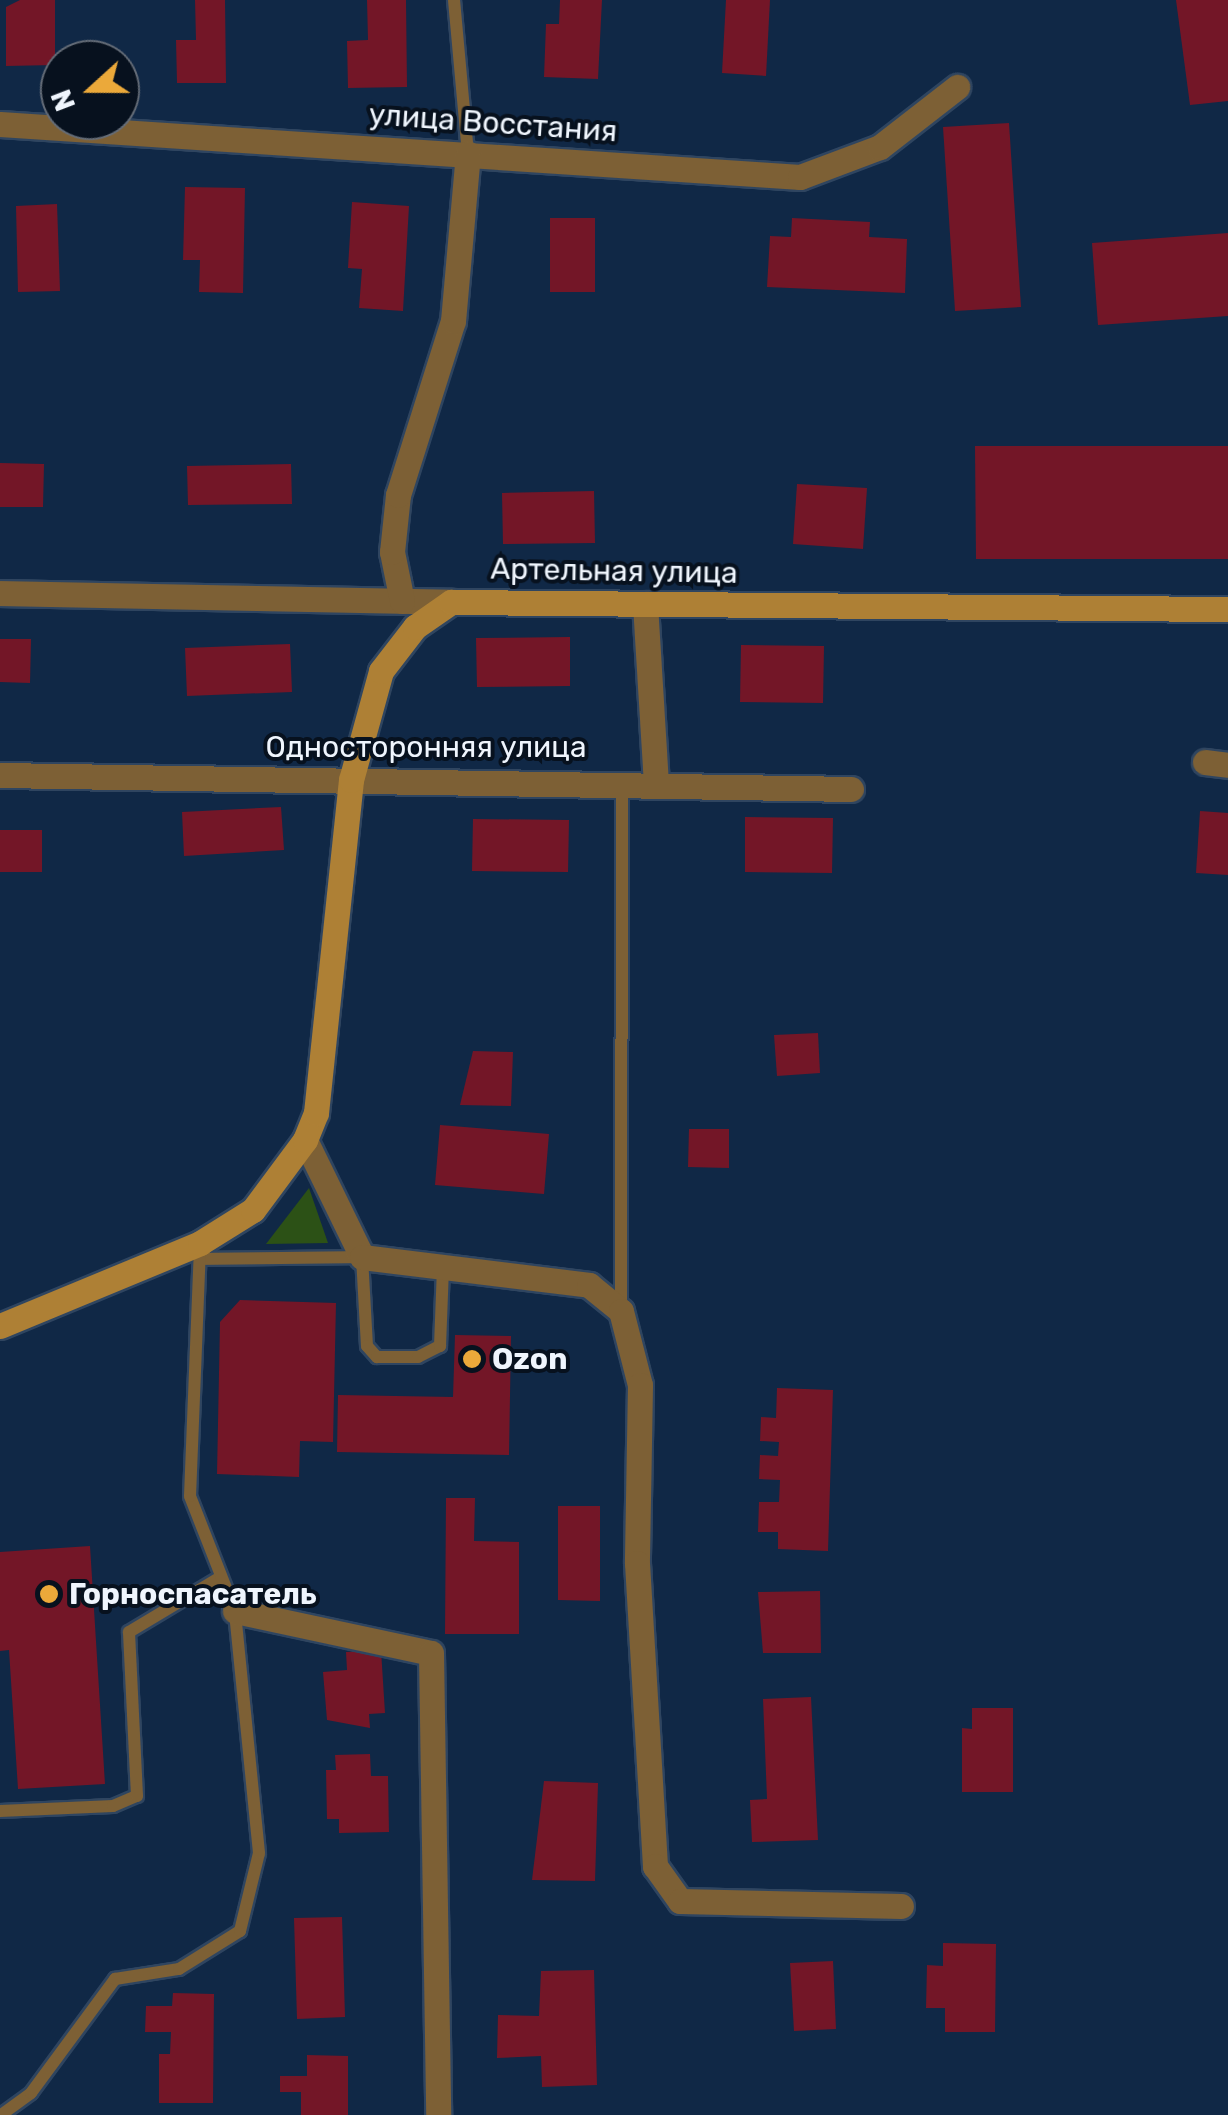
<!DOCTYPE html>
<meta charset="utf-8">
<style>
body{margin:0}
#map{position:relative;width:1228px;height:2115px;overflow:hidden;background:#102846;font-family:Rubik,sans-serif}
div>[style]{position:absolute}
.green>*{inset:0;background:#2c5116}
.building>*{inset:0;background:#731627}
.roads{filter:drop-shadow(2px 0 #2f4560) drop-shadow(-2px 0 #2f4560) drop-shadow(0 2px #2f4560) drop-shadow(0 -2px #2f4560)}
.lane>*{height:12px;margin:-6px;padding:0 6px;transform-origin:6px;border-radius:6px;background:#7d6035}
.street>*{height:25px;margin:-12.5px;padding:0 12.5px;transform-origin:12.5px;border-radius:12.5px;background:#7d6035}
.secondary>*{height:25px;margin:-12.5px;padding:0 12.5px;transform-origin:12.5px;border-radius:12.5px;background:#ae8035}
.dots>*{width:28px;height:28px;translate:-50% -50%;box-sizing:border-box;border:5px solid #07111e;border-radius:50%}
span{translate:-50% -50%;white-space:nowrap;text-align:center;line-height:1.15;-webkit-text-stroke:8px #07111e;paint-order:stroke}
.street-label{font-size:30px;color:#eff5fd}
.poi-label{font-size:30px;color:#eff5fd;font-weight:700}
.left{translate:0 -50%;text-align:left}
.north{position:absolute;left:40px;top:40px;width:100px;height:100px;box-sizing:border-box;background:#07111e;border:2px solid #646c77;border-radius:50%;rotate:249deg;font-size:28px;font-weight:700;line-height:40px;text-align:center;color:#eff5fd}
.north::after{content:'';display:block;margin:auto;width:35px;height:45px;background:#eba93a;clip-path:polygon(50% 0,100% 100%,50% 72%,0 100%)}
</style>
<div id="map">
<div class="green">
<div style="clip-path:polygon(309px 1188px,328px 1243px,266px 1244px)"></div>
</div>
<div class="building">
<div style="clip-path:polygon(20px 0,55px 0,55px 65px,6px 66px,6px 7px)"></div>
<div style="clip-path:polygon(195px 0,225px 0,226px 83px,177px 83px,176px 40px,196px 40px)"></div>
<div style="clip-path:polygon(367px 0,406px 0,407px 87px,348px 88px,347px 41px,368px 40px)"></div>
<div style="clip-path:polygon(560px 0,602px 0,598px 79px,544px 77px,546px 24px,559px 24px)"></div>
<div style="clip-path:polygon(726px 0,770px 0,766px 76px,722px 73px)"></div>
<div style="clip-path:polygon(1176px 0,1228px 0,1228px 101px,1190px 105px)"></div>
<div style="clip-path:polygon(1009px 123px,1021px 307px,955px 311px,943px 127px)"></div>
<div style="clip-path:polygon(185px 187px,245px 188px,243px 293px,199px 292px,200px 260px,183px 260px)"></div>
<div style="clip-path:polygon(352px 202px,409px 206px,403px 311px,359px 308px,362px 269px,348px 268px)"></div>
<div style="clip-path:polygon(57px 204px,60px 291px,18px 292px,16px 206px)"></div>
<div style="clip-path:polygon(550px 218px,595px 218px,595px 292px,550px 292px)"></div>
<div style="clip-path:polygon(792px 218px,870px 222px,869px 237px,907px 239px,905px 293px,767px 287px,770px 236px,791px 237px)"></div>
<div style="clip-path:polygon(1228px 233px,1228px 316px,1098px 325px,1092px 243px)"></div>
<div style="clip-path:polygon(975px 446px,1228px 446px,1228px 559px,976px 559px)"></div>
<div style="clip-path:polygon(0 463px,44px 464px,43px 507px,0 507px)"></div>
<div style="clip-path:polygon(291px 464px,292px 504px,188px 505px,187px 466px)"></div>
<div style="clip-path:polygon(797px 484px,867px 488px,863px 549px,793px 544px)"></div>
<div style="clip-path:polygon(594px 491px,595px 543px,503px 544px,502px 493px)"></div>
<div style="clip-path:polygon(570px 637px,570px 686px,477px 687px,476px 638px)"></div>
<div style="clip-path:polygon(0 639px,31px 639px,30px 683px,0 682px)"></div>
<div style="clip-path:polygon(290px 644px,292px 692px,187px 696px,185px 648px)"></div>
<div style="clip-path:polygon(741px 645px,824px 646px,823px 703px,740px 702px)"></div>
<div style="clip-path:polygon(281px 807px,284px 850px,184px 856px,182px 812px)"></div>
<div style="clip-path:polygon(1200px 811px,1228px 813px,1228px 875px,1196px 873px)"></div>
<div style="clip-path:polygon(745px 817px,833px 818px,832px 873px,745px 872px)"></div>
<div style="clip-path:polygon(473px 819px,569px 820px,568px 872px,472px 871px)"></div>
<div style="clip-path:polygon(0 830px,42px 830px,42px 872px,0 872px)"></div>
<div style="clip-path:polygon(818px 1033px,820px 1073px,777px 1076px,774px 1035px)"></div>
<div style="clip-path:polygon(473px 1051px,513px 1052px,511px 1106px,460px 1105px)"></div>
<div style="clip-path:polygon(440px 1125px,549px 1134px,544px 1194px,435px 1185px)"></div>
<div style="clip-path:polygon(689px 1129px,729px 1129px,729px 1168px,688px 1167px)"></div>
<div style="clip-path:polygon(240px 1300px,336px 1303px,333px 1442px,300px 1441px,299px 1477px,217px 1474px,220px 1322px)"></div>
<div style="clip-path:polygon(455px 1335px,511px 1336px,509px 1455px,337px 1452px,338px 1395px,453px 1397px)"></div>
<div style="clip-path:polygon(777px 1388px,833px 1390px,828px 1551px,778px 1549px,778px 1532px,758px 1532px,759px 1502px,779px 1502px,780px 1480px,759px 1479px,760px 1455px,778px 1456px,779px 1442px,760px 1441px,761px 1417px,776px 1418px)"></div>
<div style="clip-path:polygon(446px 1498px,475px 1498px,474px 1541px,519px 1542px,519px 1634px,445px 1634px)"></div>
<div style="clip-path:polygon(558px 1506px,600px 1506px,600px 1601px,558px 1600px)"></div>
<div style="clip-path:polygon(90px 1546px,105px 1784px,18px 1789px,9px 1650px,0 1651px,0 1552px)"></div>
<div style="clip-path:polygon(820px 1591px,821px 1653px,763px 1653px,758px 1592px)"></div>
<div style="clip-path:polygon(381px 1650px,385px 1713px,369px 1714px,370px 1728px,327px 1720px,323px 1672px,347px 1670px,346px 1652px)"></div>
<div style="clip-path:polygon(811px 1697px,818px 1840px,752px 1842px,750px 1800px,767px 1799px,763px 1699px)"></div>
<div style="clip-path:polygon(972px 1708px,1013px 1708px,1013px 1792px,962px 1792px,962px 1728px,972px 1729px)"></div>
<div style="clip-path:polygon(370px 1754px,371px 1776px,388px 1776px,389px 1832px,339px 1833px,339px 1819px,327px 1819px,326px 1770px,336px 1770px,335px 1755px)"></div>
<div style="clip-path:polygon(544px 1781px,598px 1783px,595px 1881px,532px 1880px)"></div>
<div style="clip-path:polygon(342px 1917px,345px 2017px,297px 2019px,294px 1918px)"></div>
<div style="clip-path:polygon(943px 1943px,996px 1944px,995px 2032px,945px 2032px,945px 2008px,926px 2008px,927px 1965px,943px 1966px)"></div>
<div style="clip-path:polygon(833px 1961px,836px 2029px,794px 2031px,790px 1963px)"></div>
<div style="clip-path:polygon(594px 1970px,597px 2085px,542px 2087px,541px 2056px,497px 2058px,498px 2015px,539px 2016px,541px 1971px)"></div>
<div style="clip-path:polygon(173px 1993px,214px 1994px,213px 2103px,159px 2103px,159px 2054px,170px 2054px,171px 2032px,145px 2032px,146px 2006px,172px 2006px)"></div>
<div style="clip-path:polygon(307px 2055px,348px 2056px,348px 2115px,301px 2115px,301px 2092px,280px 2092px,280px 2076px,307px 2076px)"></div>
</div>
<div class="roads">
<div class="lane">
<div style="left:454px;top:0;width:155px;rotate:84.8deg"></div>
<div style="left:200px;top:1259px;width:162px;rotate:-0.7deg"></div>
<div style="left:362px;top:1257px;width:89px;rotate:86.8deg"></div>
<div style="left:367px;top:1346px;width:15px;rotate:48deg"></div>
<div style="left:377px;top:1357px;width:41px"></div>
<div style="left:418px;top:1357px;width:25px;rotate:-27deg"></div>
<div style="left:440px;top:1346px;width:78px;rotate:-87.8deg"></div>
<div style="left:621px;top:1308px;width:525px;rotate:-89.89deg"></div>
<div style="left:0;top:1811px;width:113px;rotate:-2.5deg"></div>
<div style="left:113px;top:1806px;width:26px;rotate:-23deg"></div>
<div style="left:137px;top:1796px;width:164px;rotate:-92.8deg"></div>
<div style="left:129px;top:1632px;width:107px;rotate:-30.9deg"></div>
<div style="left:1px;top:2115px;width:37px;rotate:-36deg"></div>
<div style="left:31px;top:2093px;width:142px;rotate:-53.6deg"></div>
<div style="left:115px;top:1979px;width:65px;rotate:-8.9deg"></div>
<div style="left:179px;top:1969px;width:72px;rotate:-31.9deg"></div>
<div style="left:240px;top:1931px;width:80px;rotate:-76.3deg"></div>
<div style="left:259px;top:1853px;width:243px;rotate:-95.7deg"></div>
<div style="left:235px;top:1611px;width:123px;rotate:-111.4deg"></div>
<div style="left:190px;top:1496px;width:253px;rotate:-87.7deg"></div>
</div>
<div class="street">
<div style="left:0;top:124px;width:802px;rotate:3.79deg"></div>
<div style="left:800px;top:177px;width:85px;rotate:-20.6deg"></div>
<div style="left:880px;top:147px;width:98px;rotate:-37.9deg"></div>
<div style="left:0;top:593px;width:451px;rotate:1.1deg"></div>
<div style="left:402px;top:601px;width:50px;rotate:-101.5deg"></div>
<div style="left:392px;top:552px;width:57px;rotate:-84deg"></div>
<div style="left:398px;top:495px;width:182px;rotate:-72.5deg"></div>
<div style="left:453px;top:321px;width:168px;rotate:-84.9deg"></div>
<div style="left:645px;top:604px;width:178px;rotate:86.5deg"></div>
<div style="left:1205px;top:762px;width:23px;rotate:7deg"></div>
<div style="left:0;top:775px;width:851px;rotate:0.94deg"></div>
<div style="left:305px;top:1140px;width:130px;rotate:64deg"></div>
<div style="left:362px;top:1257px;width:229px;rotate:7deg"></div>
<div style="left:589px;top:1285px;width:41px;rotate:39.1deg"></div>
<div style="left:621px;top:1311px;width:76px;rotate:75.6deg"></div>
<div style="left:640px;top:1385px;width:178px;rotate:91deg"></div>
<div style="left:637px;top:1563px;width:304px;rotate:86.6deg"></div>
<div style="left:655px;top:1866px;width:43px;rotate:54.5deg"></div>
<div style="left:680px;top:1901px;width:221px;rotate:1.3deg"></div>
<div style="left:235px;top:1611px;width:200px;rotate:12.1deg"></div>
<div style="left:431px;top:1653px;width:462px;rotate:89.1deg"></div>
</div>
<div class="secondary">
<div style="left:0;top:1326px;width:217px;rotate:-22.5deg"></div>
<div style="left:200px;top:1243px;width:62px;rotate:-31.9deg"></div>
<div style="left:253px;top:1210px;width:87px;rotate:-53.4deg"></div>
<div style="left:305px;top:1140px;width:29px;rotate:-68deg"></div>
<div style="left:316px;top:1113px;width:335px;rotate:-84deg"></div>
<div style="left:351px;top:780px;width:113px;rotate:-74.6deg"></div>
<div style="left:381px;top:671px;width:56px;rotate:-52.3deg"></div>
<div style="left:415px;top:627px;width:44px;rotate:-34.8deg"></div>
<div style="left:451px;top:602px;width:777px;rotate:0.52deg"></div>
</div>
</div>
<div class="dots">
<div style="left:472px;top:1359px;background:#eba93a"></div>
<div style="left:49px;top:1594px;background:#eba93a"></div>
</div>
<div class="street-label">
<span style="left:493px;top:123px;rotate:4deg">улица Восстания</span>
<span style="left:614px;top:571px;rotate:1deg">Артельная улица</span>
<span style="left:426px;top:747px">Односторонняя улица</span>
</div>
<div class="poi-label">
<span class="left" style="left:492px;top:1359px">Ozon</span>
<span class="left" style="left:69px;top:1594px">Горноспасатель</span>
</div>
<div class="north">N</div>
</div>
